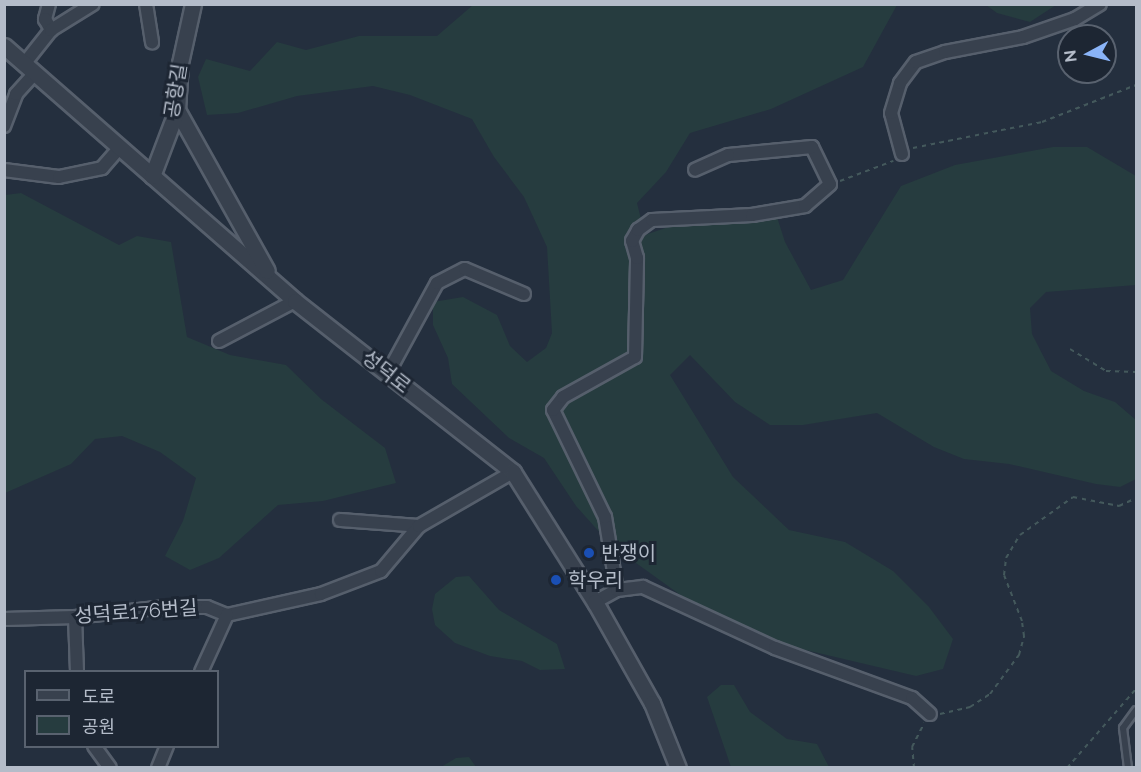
<!DOCTYPE html>
<meta charset="utf-8">
<style>
body{margin:0}
#map{position:relative;width:1141px;height:772px;overflow:hidden;background:#242f3e;font-family:Raleway,"Noto Sans KR",sans-serif}
div>[style]{position:absolute}
.green>*{inset:0;background:#263c3f}
.path>*{height:2px;margin-top:-1px;transform-origin:0;background:repeating-linear-gradient(90deg,#44595c 0 4.5px,transparent 0 9px)}
.roads{filter:drop-shadow(2px 0 #565f6c) drop-shadow(-2px 0 #565f6c) drop-shadow(0 2px #565f6c) drop-shadow(0 -2px #565f6c)}
.service>*{height:6px;margin:-3px;padding:0 3px;transform-origin:3px;border-radius:3px;background:#38414e}
.minor>*{height:12px;margin:-6px;padding:0 6px;transform-origin:6px;border-radius:6px;background:#38414e}
.tertiary>*{height:15px;margin:-7.5px;padding:0 7.5px;transform-origin:7.5px;border-radius:7.5px;background:#38414e}
.dots>*{width:16px;height:16px;translate:-50% -50%;box-sizing:border-box;border:3px solid #1d2633;border-radius:50%}
span{translate:-50% -50%;white-space:nowrap;text-align:center;line-height:1.15;-webkit-text-stroke:6px #1d2633;paint-order:stroke}
.street-label{font-size:20px;color:#b4bcc9}
.poi-label{font-size:20px;color:#b4bcc9}
.left{translate:0 -50%;text-align:left}
.frame{position:absolute;inset:0;border:6px solid #b4bcc9;pointer-events:none}
.legend{position:absolute;left:24px;top:670px;width:195px;height:78px;box-sizing:border-box;background:#1d2633;border:2px solid #59626f;margin:0;padding:8px 10px;list-style:none;font-size:18px;color:#b4bcc9}
.legend li{display:flex;align-items:center;gap:12px;height:30px}
.legend b{width:30px;border:2px solid #59626f}
.north{position:absolute;left:1057px;top:24px;width:60px;height:60px;box-sizing:border-box;background:#1d2633;border:2px solid #59626f;border-radius:50%;rotate:263deg;font-size:16px;font-weight:700;line-height:24px;text-align:center;color:#b4bcc9}
.north::after{content:'';display:block;margin:auto;width:21px;height:27px;background:#8ab4f8;clip-path:polygon(50% 0,100% 100%,50% 72%,0 100%)}
</style>
<div id="map">
<div class="green">
<div style="clip-path:polygon(473px 5px,897px 5px,863px 67px,771px 109px,690px 133px,666px 172px,637px 203px,645px 235px,677px 224px,746px 223px,777px 217px,785px 242px,811px 290px,843px 280px,901px 186px,955px 165px,1053px 147px,1087px 147px,1136px 176px,1136px 285px,1046px 292px,1030px 308px,1032px 334px,1051px 371px,1084px 391px,1115px 402px,1136px 420px,1136px 479px,1120px 487px,1096px 484px,1009px 464px,964px 459px,934px 447px,877px 413px,803px 425px,770px 425px,735px 402px,690px 355px,670px 375px,733px 477px,789px 530px,845px 542px,893px 571px,929px 607px,953px 639px,943px 669px,916px 676px,750px 637px,693px 604px,611px 545px,576px 506px,544px 458px,509px 438px,452px 384px,448px 358px,433px 325px,433px 302px,463px 297px,497px 315px,510px 346px,527px 362px,546px 348px,552px 333px,547px 247px,524px 197px,494px 157px,472px 119px,410px 95px,373px 86px,297px 96px,238px 113px,207px 115px,198px 77px,206px 59px,250px 71px,277px 42px,306px 50px,359px 36px,437px 36px)"></div>
<div style="clip-path:polygon(986px 5px,1056px 5px,1030px 22px,997px 13px)"></div>
<div style="clip-path:polygon(21px 193px,119px 245px,137px 236px,171px 242px,187px 337px,230px 355px,286px 365px,321px 399px,385px 448px,396px 483px,323px 501px,278px 505px,219px 558px,190px 570px,165px 556px,183px 521px,196px 478px,160px 452px,122px 436px,95px 439px,71px 464px,5px 493px,5px 195px)"></div>
<div style="clip-path:polygon(469px 576px,499px 610px,557px 644px,565px 669px,540px 670px,522px 661px,490px 656px,455px 643px,435px 625px,432px 609px,435px 594px,456px 577px)"></div>
<div style="clip-path:polygon(721px 685px,734px 685px,750px 712px,787px 739px,817px 744px,829px 767px,731px 767px,707px 697px)"></div>
<div style="clip-path:polygon(469px 757px,476px 767px,441px 767px,456px 758px)"></div>
</div>
<div class="path">
<div style="left:913px;top:148px;width:132px;rotate:-11.4deg"></div>
<div style="left:1042px;top:122px;width:101px;rotate:-21.5deg"></div>
<div style="left:840px;top:181px;width:57px;rotate:-20.7deg"></div>
<div style="left:1070px;top:349px;width:42px;rotate:31.4deg"></div>
<div style="left:1106px;top:371px;width:30px;rotate:2deg"></div>
<div style="left:940px;top:714px;width:31px;rotate:-13deg"></div>
<div style="left:970px;top:707px;width:24px;rotate:-33deg"></div>
<div style="left:990px;top:694px;width:49px;rotate:-53.4deg"></div>
<div style="left:1019px;top:655px;width:20px;rotate:-75deg"></div>
<div style="left:1024px;top:636px;width:15px;rotate:-98deg"></div>
<div style="left:1022px;top:621px;width:49px;rotate:-111.4deg"></div>
<div style="left:1004px;top:575px;width:17px;rotate:-83deg"></div>
<div style="left:1006px;top:558px;width:27px;rotate:-59deg"></div>
<div style="left:1020px;top:535px;width:65px;rotate:-35.6deg"></div>
<div style="left:1073px;top:497px;width:47px;rotate:11.1deg"></div>
<div style="left:1119px;top:506px;width:19px;rotate:-25deg"></div>
<div style="left:914px;top:768px;width:21px;rotate:-95deg"></div>
<div style="left:912px;top:747px;width:27px;rotate:-63deg"></div>
<div style="left:1067px;top:768px;width:105px;rotate:-48.9deg"></div>
</div>
<div class="roads">
<div class="service">
<div style="left:1128px;top:768px;width:40px;rotate:-97.1deg"></div>
<div style="left:1123px;top:728px;width:22px;rotate:-54deg"></div>
</div>
<div class="minor">
<div style="left:49px;top:4px;width:16px;rotate:105deg"></div>
<div style="left:45px;top:19px;width:13px;rotate:61deg"></div>
<div style="left:146px;top:4px;width:39px;rotate:81deg"></div>
<div style="left:24px;top:64px;width:43px;rotate:-51.5deg"></div>
<div style="left:51px;top:30px;width:49px;rotate:-31.8deg"></div>
<div style="left:4px;top:126px;width:34px;rotate:-69deg"></div>
<div style="left:16px;top:94px;width:28px;rotate:-48deg"></div>
<div style="left:902px;top:154px;width:42px;rotate:-105deg"></div>
<div style="left:891px;top:113px;width:31px;rotate:-73deg"></div>
<div style="left:900px;top:83px;width:26px;rotate:-53deg"></div>
<div style="left:916px;top:62px;width:31px;rotate:-19deg"></div>
<div style="left:945px;top:52px;width:79px;rotate:-10.9deg"></div>
<div style="left:1023px;top:37px;width:55px;rotate:-19.1deg"></div>
<div style="left:1075px;top:19px;width:29px;rotate:-31deg"></div>
<div style="left:4px;top:170px;width:55px;rotate:7.3deg"></div>
<div style="left:59px;top:177px;width:44px;rotate:-11.8deg"></div>
<div style="left:102px;top:168px;width:28px;rotate:-49deg"></div>
<div style="left:219px;top:341px;width:86px;rotate:-27.8deg"></div>
<div style="left:388px;top:373px;width:102px;rotate:-61.4deg"></div>
<div style="left:437px;top:283px;width:31px;rotate:-27deg"></div>
<div style="left:465px;top:269px;width:64px;rotate:23deg"></div>
<div style="left:340px;top:520px;width:79px;rotate:4.3deg"></div>
<div style="left:617px;top:590px;width:74px;rotate:-99.3deg"></div>
<div style="left:605px;top:517px;width:119px;rotate:-115.9deg"></div>
<div style="left:553px;top:410px;width:16px;rotate:-52deg"></div>
<div style="left:563px;top:397px;width:82px;rotate:-29.1deg"></div>
<div style="left:635px;top:357px;width:99px;rotate:-88.8deg"></div>
<div style="left:637px;top:258px;width:18px;rotate:-106deg"></div>
<div style="left:632px;top:241px;width:13px;rotate:-61deg"></div>
<div style="left:638px;top:230px;width:17px;rotate:-36deg"></div>
<div style="left:652px;top:220px;width:100px;rotate:-2.9deg"></div>
<div style="left:752px;top:215px;width:54px;rotate:-9.6deg"></div>
<div style="left:805px;top:206px;width:33px;rotate:-41deg"></div>
<div style="left:830px;top:184px;width:41px;rotate:-115.9deg"></div>
<div style="left:812px;top:147px;width:84px;rotate:174.6deg"></div>
<div style="left:728px;top:155px;width:36px;rotate:156deg"></div>
<div style="left:595px;top:602px;width:25px;rotate:-29deg"></div>
<div style="left:617px;top:590px;width:26px;rotate:-7deg"></div>
<div style="left:643px;top:587px;width:145px;rotate:24.8deg"></div>
<div style="left:775px;top:648px;width:146px;rotate:20.1deg"></div>
<div style="left:912px;top:698px;width:24px;rotate:42deg"></div>
<div style="left:75px;top:617px;width:55px;rotate:87.9deg"></div>
<div style="left:4px;top:619px;width:71px;rotate:-1.6deg"></div>
<div style="left:75px;top:617px;width:91px;rotate:-6.3deg"></div>
<div style="left:165px;top:607px;width:42px"></div>
<div style="left:207px;top:607px;width:22px;rotate:22deg"></div>
<div style="left:227px;top:615px;width:96px;rotate:-12.6deg"></div>
<div style="left:321px;top:594px;width:64px;rotate:-21deg"></div>
<div style="left:381px;top:571px;width:59px;rotate:-49.8deg"></div>
<div style="left:419px;top:526px;width:108px;rotate:-29.9deg"></div>
<div style="left:201px;top:672px;width:63px;rotate:-65.5deg"></div>
<div style="left:94px;top:746px;width:27px;rotate:54deg"></div>
<div style="left:158px;top:768px;width:24px;rotate:-68deg"></div>
</div>
<div class="tertiary">
<div style="left:4px;top:46px;width:387px;rotate:41.2deg"></div>
<div style="left:295px;top:301px;width:277px;rotate:38.1deg"></div>
<div style="left:513px;top:472px;width:154px;rotate:57.8deg"></div>
<div style="left:595px;top:602px;width:116px;rotate:60.6deg"></div>
<div style="left:652px;top:703px;width:70px;rotate:68.2deg"></div>
<div style="left:177px;top:110px;width:184px;rotate:60.8deg"></div>
<div style="left:152px;top:176px;width:71px;rotate:-69.3deg"></div>
<div style="left:177px;top:110px;width:47px;rotate:-86.3deg"></div>
<div style="left:180px;top:63px;width:60px;rotate:-77.6deg"></div>
</div>
</div>
<div class="dots">
<div style="left:589px;top:553px;background:#1a4fb4"></div>
<div style="left:556px;top:580px;background:#1a4fb4"></div>
</div>
<div class="street-label">
<span style="left:176px;top:91px;rotate:-81deg">공항길</span>
<span style="left:386px;top:372px;rotate:38deg">성덕로</span>
<span style="left:136px;top:612px;rotate:-4deg">성덕로176번길</span>
</div>
<div class="poi-label">
<span class="left" style="left:601px;top:553px">반쟁이</span>
<span class="left" style="left:568px;top:580px">학우리</span>
</div>
<div class="frame"></div>
<ul class="legend">
<li><b style="height:8px;background:#38414e"></b>도로</li>
<li><b style="height:16px;background:#263c3f"></b>공원</li>
</ul>
<div class="north">N</div>
</div>
